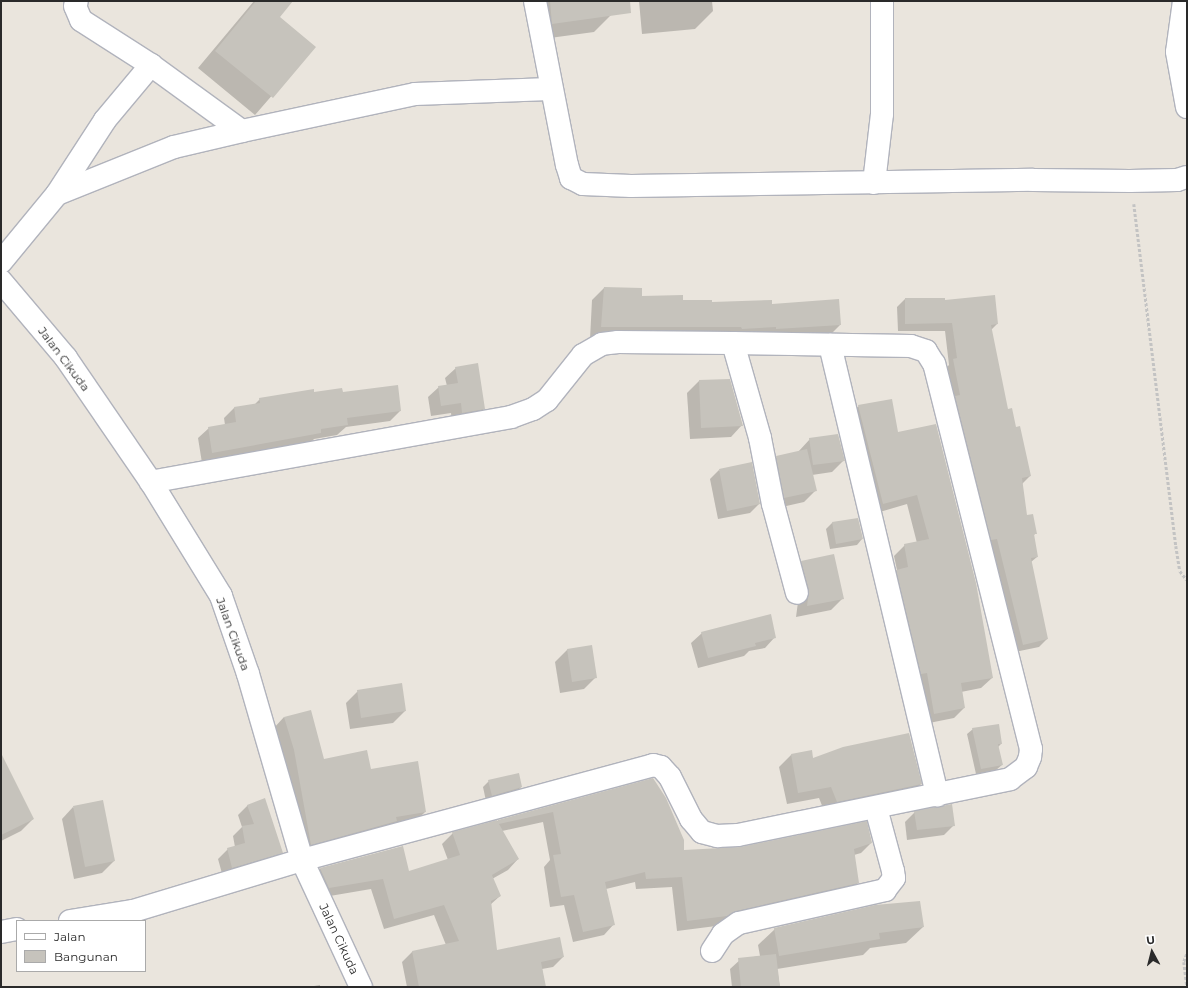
<!DOCTYPE html>
<style>
body{margin:0}
#map{position:relative;width:1188px;height:988px;overflow:hidden;background:#eae5dd;font-family:Montserrat,sans-serif}
div>[style]{position:absolute}
.shadow>*{inset:0;background:#0003}
.building>*{inset:0;background:#c6c3bc}
.path>*{height:2.5px;margin-top:-1.25px;transform-origin:0;background:repeating-linear-gradient(90deg,#c3c3c3 0 3px,transparent 0 5px)}
.roads{filter:drop-shadow(1px 0 #b1b3bc) drop-shadow(-1px 0 #b1b3bc) drop-shadow(0 1px #b1b3bc) drop-shadow(0 -1px #b1b3bc)}
.minor>*{height:22px;margin:-11px;padding:0 11px;transform-origin:11px;border-radius:11px;background:#fff}
.tertiary>*{height:22px;margin:-11px;padding:0 11px;transform-origin:11px;border-radius:11px;background:#fff}
span{translate:-50% -50%;white-space:nowrap;text-align:center;line-height:1.15;-webkit-text-stroke:3px #fff;paint-order:stroke}
.street-label{font-size:12px;color:#2a2a2a}
.frame{position:absolute;inset:0;border:2px solid #2a2a2a;pointer-events:none}
.legend{position:absolute;left:16px;top:920px;width:130px;height:52px;box-sizing:border-box;background:#fff;border:1px solid #aaa;margin:0;padding:5px 7px;list-style:none;font-size:12px;color:#2a2a2a}
.legend li{display:flex;align-items:center;gap:8px;height:20px}
.legend b{width:20px;border:1px solid #aaa}
.north{position:absolute;left:1132px;top:932px;width:40px;height:40px;-webkit-text-stroke:3px #fff;paint-order:stroke;rotate:353deg;font-size:11px;font-weight:700;line-height:16px;text-align:center;color:#2a2a2a}
.north::after{content:'';display:block;margin:auto;width:14px;height:18px;background:#2a2a2a;clip-path:polygon(50% 0,100% 100%,50% 72%,0 100%)}
</style>
<div id="map">
<div class="shadow">
<div style="clip-path:polygon(254px 1px,291px 1px,278px 17px,314px 47px,255px 115px,198px 68px)"></div>
<div style="clip-path:polygon(530px 1px,610px 1px,611px 15px,594px 32px,535px 40px)"></div>
<div style="clip-path:polygon(639px 1px,712px 1px,713px 11px,695px 29px,642px 34px)"></div>
<div style="clip-path:polygon(604px 288px,641px 297px,682px 301px,771px 305px,840px 325px,828px 337px,590px 339px,592px 300px)"></div>
<div style="clip-path:polygon(905px 299px,945px 302px,997px 324px,991px 330px,1007px 410px,1030px 476px,1022px 484px,1026px 516px,1036px 533px,1033px 536px,1037px 557px,1031px 562px,1047px 639px,1039px 647px,1015px 652px,946px 368px,949px 365px,945px 331px,898px 331px,897px 307px)"></div>
<div style="clip-path:polygon(456px 368px,484px 409px,473px 419px,452px 423px,451px 413px,431px 416px,428px 397px,439px 387px,447px 386px,445px 378px)"></div>
<div style="clip-path:polygon(729px 380px,742px 425px,731px 437px,690px 439px,687px 393px,699px 381px)"></div>
<div style="clip-path:polygon(342px 393px,400px 411px,390px 421px,346px 427px,337px 435px,314px 439px,310px 443px,202px 463px,198px 438px,209px 428px,225px 425px,224px 418px,234px 408px,254px 405px,260px 399px)"></div>
<div style="clip-path:polygon(859px 406px,897px 433px,992px 678px,981px 688px,961px 692px,964px 708px,954px 718px,924px 724px,886px 581px,897px 570px,894px 556px,905px 545px,917px 543px,907px 504px,873px 514px,848px 416px)"></div>
<div style="clip-path:polygon(810px 439px,844px 460px,832px 472px,812px 475px,816px 490px,804px 502px,773px 509px,765px 469px,777px 457px,798px 452px)"></div>
<div style="clip-path:polygon(719px 470px,759px 504px,750px 513px,718px 519px,710px 479px)"></div>
<div style="clip-path:polygon(857px 519px,862px 539px,857px 545px,830px 549px,826px 529px,832px 523px)"></div>
<div style="clip-path:polygon(802px 562px,843px 598px,831px 610px,796px 617px,798px 602px,790px 574px)"></div>
<div style="clip-path:polygon(702px 633px,775px 637px,765px 648px,749px 651px,744px 656px,698px 668px,691px 643px)"></div>
<div style="clip-path:polygon(591px 647px,596px 677px,584px 689px,560px 693px,555px 662px,567px 650px)"></div>
<div style="clip-path:polygon(358px 691px,405px 711px,393px 723px,350px 729px,346px 703px)"></div>
<div style="clip-path:polygon(284px 717px,323px 760px,370px 770px,425px 812px,414px 823px,300px 855px,273px 729px)"></div>
<div style="clip-path:polygon(973px 729px,1001px 744px,998px 747px,1002px 765px,996px 770px,976px 774px,967px 734px)"></div>
<div style="clip-path:polygon(811px 752px,813px 760px,921px 784px,909px 796px,825px 813px,819px 798px,787px 804px,779px 767px,791px 755px)"></div>
<div style="clip-path:polygon(653px 779px,683px 851px,871px 843px,861px 853px,854px 855px,858px 883px,848px 893px,716px 926px,677px 931px,672px 887px,636px 889px,635px 882px,606px 889px,614px 924px,604px 935px,573px 942px,564px 905px,550px 907px,544px 867px,550px 860px,543px 822px,502px 831px,518px 859px,508px 870px,492px 879px,500px 896px,490px 905px,496px 951px,563px 957px,553px 967px,542px 969px,545px 987px,407px 987px,402px 962px,412px 952px,446px 945px,434px 915px,384px 929px,371px 889px,318px 898px,310px 879px,320px 869px,402px 847px,408px 872px,448px 860px,442px 844px,453px 833px)"></div>
<div style="clip-path:polygon(489px 781px,521px 787px,516px 793px,486px 801px,483px 787px)"></div>
<div style="clip-path:polygon(1px 786px,33px 819px,21px 831px,1px 841px)"></div>
<div style="clip-path:polygon(248px 805px,282px 852px,273px 862px,223px 877px,218px 859px,228px 849px,235px 847px,233px 836px,242px 827px,238px 815px)"></div>
<div style="clip-path:polygon(73px 807px,114px 861px,102px 873px,74px 879px,62px 819px)"></div>
<div style="clip-path:polygon(915px 812px,954px 825px,944px 835px,907px 840px,905px 822px)"></div>
<div style="clip-path:polygon(923px 927px,906px 943px,870px 948px,863px 955px,777px 969px,780px 987px,732px 987px,730px 969px,741px 959px,760px 956px,758px 945px,775px 929px)"></div>
<div style="clip-path:polygon(320px 985px,320px 987px,308px 987px)"></div>
</div>
<div class="building">
<div style="clip-path:polygon(256px 1px,293px 1px,280px 17px,316px 47px,273px 98px,215px 51px)"></div>
<div style="clip-path:polygon(550px 1px,630px 1px,631px 13px,552px 24px)"></div>
<div style="clip-path:polygon(604px 287px,642px 288px,642px 296px,683px 295px,683px 300px,712px 300px,712px 302px,772px 300px,772px 304px,839px 299px,841px 325px,776px 329px,776px 327px,742px 329px,741px 327px,601px 327px)"></div>
<div style="clip-path:polygon(995px 295px,998px 324px,991px 325px,1008px 409px,1012px 408px,1016px 427px,1020px 426px,1031px 476px,1022px 478px,1027px 515px,1033px 514px,1037px 534px,1034px 534px,1038px 557px,1031px 558px,1048px 639px,1023px 645px,997px 539px,991px 540px,955px 396px,960px 395px,953px 359px,957px 358px,952px 323px,905px 324px,905px 298px,945px 298px,945px 300px)"></div>
<div style="clip-path:polygon(478px 363px,485px 409px,462px 413px,461px 403px,441px 406px,438px 386px,458px 383px,455px 367px)"></div>
<div style="clip-path:polygon(730px 379px,743px 426px,701px 428px,699px 380px)"></div>
<div style="clip-path:polygon(398px 385px,401px 411px,347px 418px,348px 425px,321px 429px,321px 433px,212px 453px,208px 427px,236px 422px,234px 407px,260px 403px,259px 398px,314px 389px,314px 392px,342px 388px,343px 392px)"></div>
<div style="clip-path:polygon(892px 399px,898px 432px,936px 424px,976px 583px,993px 678px,961px 683px,965px 708px,934px 714px,927px 673px,921px 674px,896px 570px,908px 567px,904px 544px,929px 539px,917px 495px,883px 504px,858px 405px)"></div>
<div style="clip-path:polygon(838px 434px,845px 461px,813px 465px,809px 438px)"></div>
<div style="clip-path:polygon(807px 449px,817px 491px,784px 498px,776px 456px)"></div>
<div style="clip-path:polygon(752px 462px,760px 504px,727px 511px,719px 469px)"></div>
<div style="clip-path:polygon(858px 518px,863px 539px,836px 544px,832px 522px)"></div>
<div style="clip-path:polygon(834px 554px,844px 599px,807px 606px,809px 590px,801px 561px)"></div>
<div style="clip-path:polygon(771px 614px,776px 638px,755px 643px,756px 646px,708px 658px,701px 632px)"></div>
<div style="clip-path:polygon(592px 645px,597px 678px,572px 682px,567px 649px)"></div>
<div style="clip-path:polygon(402px 683px,406px 711px,361px 718px,357px 690px)"></div>
<div style="clip-path:polygon(311px 710px,324px 759px,367px 750px,371px 769px,418px 761px,426px 812px,396px 817px,397px 821px,311px 845px,294px 750px,284px 717px)"></div>
<div style="clip-path:polygon(999px 724px,1002px 744px,998px 744px,1003px 765px,981px 769px,972px 728px)"></div>
<div style="clip-path:polygon(909px 733px,922px 784px,837px 802px,831px 787px,798px 793px,791px 754px,812px 750px,813px 758px,843px 747px)"></div>
<div style="clip-path:polygon(1px 753px,34px 819px,1px 835px)"></div>
<div style="clip-path:polygon(519px 773px,522px 787px,492px 796px,488px 780px)"></div>
<div style="clip-path:polygon(653px 778px,666px 798px,684px 840px,684px 850px,740px 847px,867px 821px,872px 843px,854px 849px,859px 883px,736px 911px,727px 916px,687px 921px,682px 877px,646px 879px,645px 872px,605px 882px,615px 925px,583px 932px,574px 895px,561px 897px,553px 855px,561px 854px,553px 812px,499px 824px,519px 859px,492px 875px,501px 896px,491px 901px,497px 950px,560px 937px,564px 957px,541px 962px,546px 987px,419px 987px,412px 951px,459px 941px,444px 905px,394px 919px,383px 879px,329px 888px,320px 868px,403px 846px,409px 871px,460px 855px,452px 832px,497px 820px,498px 822px,498px 820px)"></div>
<div style="clip-path:polygon(265px 798px,283px 853px,232px 868px,227px 848px,245px 843px,242px 826px,254px 824px,247px 805px)"></div>
<div style="clip-path:polygon(103px 800px,115px 861px,85px 867px,73px 806px)"></div>
<div style="clip-path:polygon(952px 804px,955px 826px,917px 830px,914px 811px)"></div>
<div style="clip-path:polygon(920px 901px,924px 927px,879px 933px,880px 939px,779px 956px,774px 928px,875px 905px)"></div>
<div style="clip-path:polygon(776px 954px,780px 987px,741px 987px,738px 958px)"></div>
</div>
<div class="path">
<div style="left:1134px;top:204px;width:345px;rotate:83deg"></div>
<div style="left:1176px;top:546px;width:25px;rotate:81deg"></div>
<div style="left:1180px;top:571px;width:11px;rotate:52deg"></div>
<div style="left:1187px;top:954px;width:9px;rotate:111deg"></div>
<div style="left:1184px;top:962px;width:24px;rotate:83deg"></div>
</div>
<div class="roads">
<div class="minor">
<div style="left:535px;top:1px;width:167px;rotate:79deg"></div>
<div style="left:567px;top:165px;width:14px;rotate:73deg"></div>
<div style="left:571px;top:178px;width:13px;rotate:27deg"></div>
<div style="left:583px;top:184px;width:48px;rotate:2.4deg"></div>
<div style="left:631px;top:186px;width:402px;rotate:-0.9deg"></div>
<div style="left:1033px;top:180px;width:97px;rotate:0.6deg"></div>
<div style="left:1130px;top:181px;width:47px;rotate:-1.2deg"></div>
<div style="left:1177px;top:180px;width:10px;rotate:-17deg"></div>
<div style="left:1184px;top:1px;width:51px;rotate:97.8deg"></div>
<div style="left:1177px;top:52px;width:56px;rotate:79.7deg"></div>
<div style="left:151px;top:65px;width:112px;rotate:36deg"></div>
<div style="left:874px;top:183px;width:69px;rotate:-83.4deg"></div>
<div style="left:882px;top:114px;width:113px;rotate:-90deg"></div>
<div style="left:57px;top:194px;width:126px;rotate:-21.9deg"></div>
<div style="left:174px;top:147px;width:70px;rotate:-13.2deg"></div>
<div style="left:242px;top:131px;width:177px;rotate:-12.1deg"></div>
<div style="left:415px;top:94px;width:135px;rotate:-2.1deg"></div>
<div style="left:1px;top:262px;width:88px;rotate:-50.5deg"></div>
<div style="left:57px;top:194px;width:88px;rotate:-57deg"></div>
<div style="left:105px;top:120px;width:72px;rotate:-50.1deg"></div>
<div style="left:151px;top:65px;width:83px;rotate:-147.3deg"></div>
<div style="left:81px;top:20px;width:15px;rotate:-113deg"></div>
<div style="left:75px;top:6px;width:5px;rotate:-68deg"></div>
<div style="left:733px;top:343px;width:99px;rotate:74.1deg"></div>
<div style="left:760px;top:438px;width:67px;rotate:78.9deg"></div>
<div style="left:773px;top:504px;width:92px;rotate:74.9deg"></div>
<div style="left:830px;top:345px;width:463px;rotate:76.6deg"></div>
<div style="left:70px;top:921px;width:64px;rotate:-9deg"></div>
<div style="left:133px;top:911px;width:177px;rotate:-16.8deg"></div>
<div style="left:302px;top:860px;width:364px;rotate:-15.1deg"></div>
<div style="left:653px;top:765px;width:8px;rotate:14deg"></div>
<div style="left:661px;top:767px;width:13px;rotate:48deg"></div>
<div style="left:670px;top:777px;width:47px;rotate:63.4deg"></div>
<div style="left:691px;top:819px;width:17px;rotate:50deg"></div>
<div style="left:702px;top:832px;width:16px;rotate:15deg"></div>
<div style="left:717px;top:836px;width:21px;rotate:-3deg"></div>
<div style="left:738px;top:835px;width:278px;rotate:-11.6deg"></div>
<div style="left:1010px;top:779px;width:20px;rotate:-37deg"></div>
<div style="left:1026px;top:767px;width:11px;rotate:-68deg"></div>
<div style="left:1030px;top:757px;width:8px;rotate:-83deg"></div>
<div style="left:1031px;top:749px;width:397px;rotate:-104.1deg"></div>
<div style="left:934px;top:364px;width:15px;rotate:-122deg"></div>
<div style="left:926px;top:351px;width:16px;rotate:-162deg"></div>
<div style="left:911px;top:346px;width:178px;rotate:-179deg"></div>
<div style="left:733px;top:343px;width:115px;rotate:-179.5deg"></div>
<div style="left:618px;top:342px;width:16px;rotate:173deg"></div>
<div style="left:602px;top:344px;width:22px;rotate:150deg"></div>
<div style="left:583px;top:355px;width:58px;rotate:128.7deg"></div>
<div style="left:547px;top:400px;width:17px;rotate:147deg"></div>
<div style="left:533px;top:409px;width:23px;rotate:160deg"></div>
<div style="left:511px;top:417px;width:366px;rotate:169.8deg"></div>
<div style="left:1px;top:932px;width:16px;rotate:-11deg"></div>
<div style="left:712px;top:951px;width:20px;rotate:-57deg"></div>
<div style="left:723px;top:934px;width:19px;rotate:-35deg"></div>
<div style="left:739px;top:923px;width:150px;rotate:-12.7deg"></div>
<div style="left:885px;top:890px;width:15px;rotate:-53deg"></div>
<div style="left:894px;top:878px;width:7px;rotate:-98deg"></div>
<div style="left:893px;top:871px;width:65px;rotate:-105.1deg"></div>
</div>
<div class="tertiary">
<div style="left:1px;top:281px;width:101px;rotate:49.8deg"></div>
<div style="left:66px;top:358px;width:150px;rotate:55.6deg"></div>
<div style="left:151px;top:482px;width:134px;rotate:58.4deg"></div>
<div style="left:221px;top:596px;width:83px;rotate:70.9deg"></div>
<div style="left:248px;top:674px;width:194px;rotate:73.8deg"></div>
<div style="left:302px;top:860px;width:140px;rotate:65.1deg"></div>
</div>
</div>
<div class="street-label">
<span style="left:64px;top:359px;rotate:53deg">Jalan Cikuda</span>
<span style="left:233px;top:634px;rotate:70deg">Jalan Cikuda</span>
<span style="left:339px;top:939px;rotate:65deg">Jalan Cikuda</span>
</div>
<div class="frame"></div>
<ul class="legend">
<li><b style="height:5px;background:#fff"></b>Jalan</li>
<li><b style="height:11px;background:#c6c3bc"></b>Bangunan</li>
</ul>
<div class="north">U</div>
</div>
